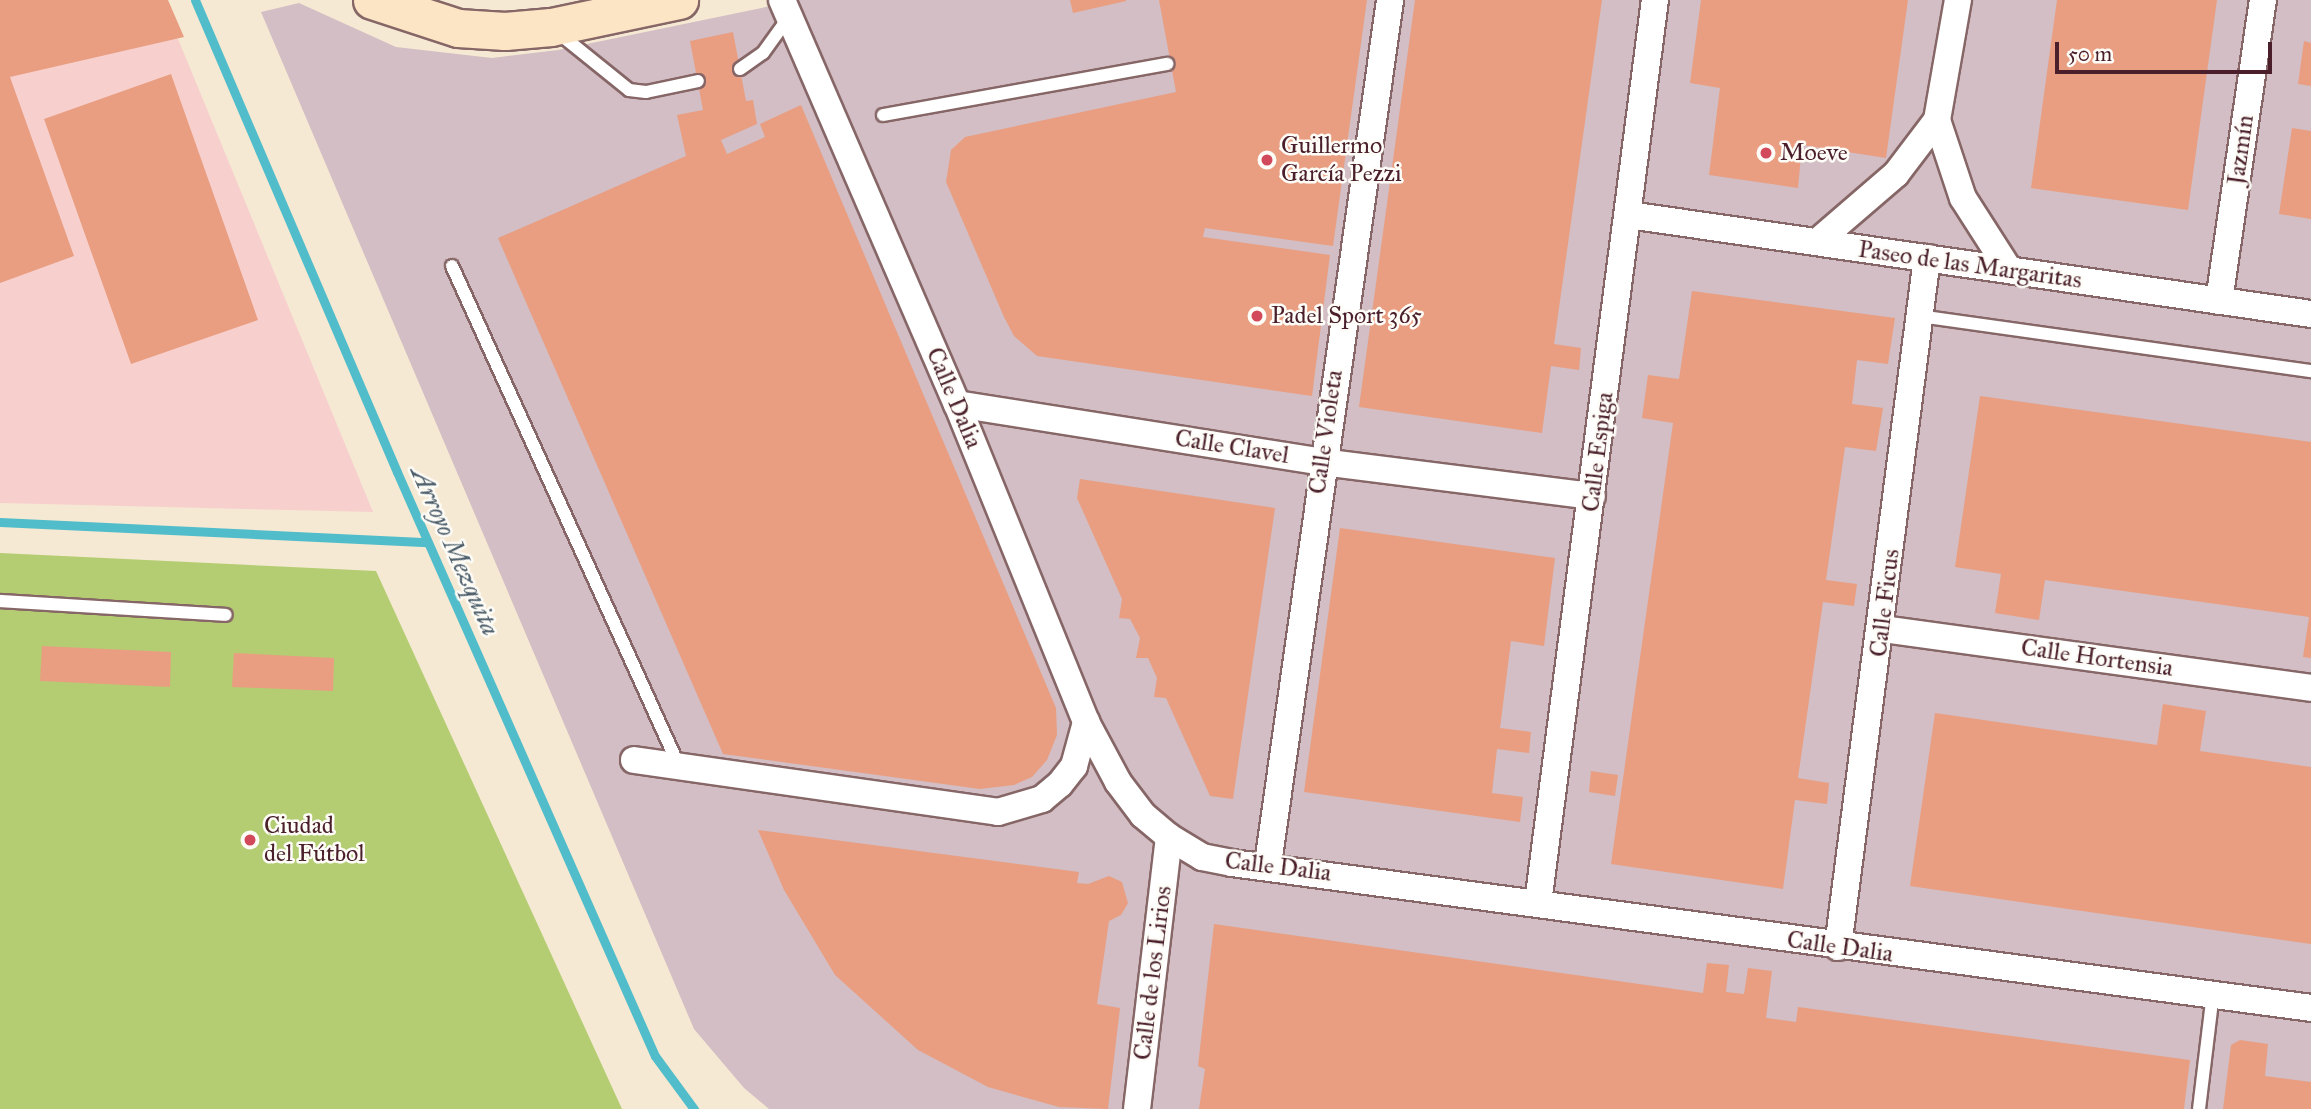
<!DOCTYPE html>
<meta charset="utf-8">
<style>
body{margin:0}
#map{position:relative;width:2311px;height:1109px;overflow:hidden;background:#f5e9d3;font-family:"IM FELL Great Primer",serif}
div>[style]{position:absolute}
.built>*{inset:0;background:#f7d0ce}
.industrial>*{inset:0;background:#d2bec4}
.green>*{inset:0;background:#b4cd72}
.stream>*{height:9px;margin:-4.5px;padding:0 4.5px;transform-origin:4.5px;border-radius:4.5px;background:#51bdca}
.building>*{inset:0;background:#e99e81}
.roads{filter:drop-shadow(2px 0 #866666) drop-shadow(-2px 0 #866666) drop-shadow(0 2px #866666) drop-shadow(0 -2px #866666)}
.lane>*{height:12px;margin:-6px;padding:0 6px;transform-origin:6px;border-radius:6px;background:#fff}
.street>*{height:26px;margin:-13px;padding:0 13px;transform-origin:13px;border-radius:13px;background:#fff}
.secondary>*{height:37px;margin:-18.5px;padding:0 18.5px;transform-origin:18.5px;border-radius:18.5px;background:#fce5c4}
.dots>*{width:19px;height:19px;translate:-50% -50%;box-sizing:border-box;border:4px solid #fdfcf7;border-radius:50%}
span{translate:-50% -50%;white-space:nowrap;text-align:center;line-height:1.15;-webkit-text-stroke:5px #fdfcf7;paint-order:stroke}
.poi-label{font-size:24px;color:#4a1f2b}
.left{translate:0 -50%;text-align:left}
.street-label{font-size:24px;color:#4a1f2b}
.water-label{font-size:26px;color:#4d5e6b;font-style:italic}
.scale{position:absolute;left:2055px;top:42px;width:217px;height:32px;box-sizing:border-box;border:4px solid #4a1f2b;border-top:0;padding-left:9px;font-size:21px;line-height:24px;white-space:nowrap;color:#4a1f2b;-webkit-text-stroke:5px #fdfcf7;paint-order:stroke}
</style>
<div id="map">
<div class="built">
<div style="clip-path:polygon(0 0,162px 0,373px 512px,0 503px)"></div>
</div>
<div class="industrial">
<div style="clip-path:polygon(800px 0,2311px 0,2311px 1109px,769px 1109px,744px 1088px,694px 1029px,261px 12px,299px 3px,396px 47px,492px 58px,558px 50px)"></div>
</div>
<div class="green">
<div style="clip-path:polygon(0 553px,376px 571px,622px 1109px,0 1109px)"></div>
</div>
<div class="stream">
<div style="left:195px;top:0;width:513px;rotate:66.83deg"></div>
<div style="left:397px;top:472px;width:638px;rotate:66.17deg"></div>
<div style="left:655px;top:1056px;width:66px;rotate:53.7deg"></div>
<div style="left:0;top:522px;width:428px;rotate:2.7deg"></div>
</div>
<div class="building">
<div style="clip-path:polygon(0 0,168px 0,184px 37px,10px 77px,74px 256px,0 283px)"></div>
<div style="clip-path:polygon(1070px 0,1126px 0,1126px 1px,1073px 13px)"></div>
<div style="clip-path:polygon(1159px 0,1367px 0,1333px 246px,1205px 228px,1203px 237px,1330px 255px,1312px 396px,1037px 356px,1014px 336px,1004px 317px,946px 182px,951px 150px,965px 137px,1176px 92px)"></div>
<div style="clip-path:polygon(1415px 0,1602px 0,1554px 344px,1581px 348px,1579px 370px,1551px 366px,1542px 433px,1359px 407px)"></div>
<div style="clip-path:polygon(1701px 0,1908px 0,1886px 158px,1802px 145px,1798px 188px,1709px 175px,1720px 88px,1690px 83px)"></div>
<div style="clip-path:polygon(2057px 0,2217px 0,2188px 210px,2031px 188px)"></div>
<div style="clip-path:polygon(733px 32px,746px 101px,753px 100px,757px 124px,721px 140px,727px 154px,765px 137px,760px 124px,801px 105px,1056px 708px,1057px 735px,1047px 760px,1032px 777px,1014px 785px,980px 789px,723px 754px,498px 238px,686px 156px,677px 115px,703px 110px,690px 41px)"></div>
<div style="clip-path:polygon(2304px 41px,2311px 43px,2311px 86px,2298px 84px)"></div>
<div style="clip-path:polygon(171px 74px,258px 320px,131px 364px,44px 119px)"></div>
<div style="clip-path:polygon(2292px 128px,2311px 131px,2311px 219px,2279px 214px)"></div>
<div style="clip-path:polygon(1692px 291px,1895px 318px,1888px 364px,1857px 360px,1852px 404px,1883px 408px,1876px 451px,1845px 447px,1826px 580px,1857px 584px,1854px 606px,1823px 602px,1798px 778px,1829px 783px,1827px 804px,1795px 800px,1783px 889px,1611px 864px,1673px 423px,1642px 418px,1648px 375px,1679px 379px)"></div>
<div style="clip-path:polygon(1980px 396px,2311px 442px,2311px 658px,2303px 657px,2309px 617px,2045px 580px,2039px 620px,1995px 613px,2001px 574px,1955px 567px)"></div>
<div style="clip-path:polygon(1080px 479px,1275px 508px,1233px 799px,1210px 796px,1166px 698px,1154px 697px,1157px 678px,1148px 658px,1136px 658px,1140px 638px,1130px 619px,1119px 618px,1122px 599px,1077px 498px)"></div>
<div style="clip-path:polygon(1340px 528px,1555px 558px,1544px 646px,1511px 641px,1500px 728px,1531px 732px,1529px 753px,1497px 749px,1492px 793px,1523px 797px,1520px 822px,1304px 792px)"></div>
<div style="clip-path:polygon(42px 646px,171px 652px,170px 687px,40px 681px)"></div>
<div style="clip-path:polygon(234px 653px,334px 658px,333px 691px,232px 687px)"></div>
<div style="clip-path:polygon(2163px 704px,2206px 711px,2200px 751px,2311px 767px,2311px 944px,1910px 886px,1935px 713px,2157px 745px)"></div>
<div style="clip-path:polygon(1591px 771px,1618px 775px,1615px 796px,1589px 792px)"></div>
<div style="clip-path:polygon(758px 830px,1079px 872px,1077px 883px,1088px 884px,1109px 876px,1122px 882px,1128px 903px,1121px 915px,1109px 921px,1097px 1004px,1120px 1008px,1108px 1109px,1059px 1107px,988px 1087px,918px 1050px,835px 975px,784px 890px)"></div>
<div style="clip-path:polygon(1214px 924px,1703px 993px,1707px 963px,1729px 965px,1726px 992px,1744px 994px,1748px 968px,1772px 971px,1766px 1018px,1796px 1022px,1798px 1007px,2190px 1060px,2184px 1109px,1199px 1109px,1205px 1069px,1198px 1066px)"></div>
<div style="clip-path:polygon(2240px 1040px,2268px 1044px,2265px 1076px,2311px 1082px,2311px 1109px,2223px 1109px,2231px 1045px)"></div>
</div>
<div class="roads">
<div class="lane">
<div style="left:556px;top:31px;width:94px;rotate:38.9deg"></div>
<div style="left:629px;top:90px;width:17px;rotate:7deg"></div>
<div style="left:646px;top:92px;width:53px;rotate:-11.9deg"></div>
<div style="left:740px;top:69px;width:28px;rotate:-35deg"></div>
<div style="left:763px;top:53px;width:44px;rotate:-54.2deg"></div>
<div style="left:883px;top:115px;width:289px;rotate:-10.2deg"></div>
<div style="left:452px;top:266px;width:549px;rotate:65.58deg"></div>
<div style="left:1919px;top:316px;width:396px;rotate:8deg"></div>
<div style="left:0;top:601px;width:226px;rotate:3.5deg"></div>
<div style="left:2199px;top:1109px;width:116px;rotate:-83.1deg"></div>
</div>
<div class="street">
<div style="left:782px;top:0;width:440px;rotate:66.6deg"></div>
<div style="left:957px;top:404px;width:343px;rotate:67.9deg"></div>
<div style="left:1086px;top:722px;width:68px;rotate:61.9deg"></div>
<div style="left:1118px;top:782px;width:41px;rotate:52.9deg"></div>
<div style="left:1143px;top:815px;width:34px;rotate:40deg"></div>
<div style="left:1169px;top:837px;width:39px;rotate:31deg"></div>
<div style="left:1202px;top:857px;width:31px;rotate:11deg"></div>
<div style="left:1232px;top:863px;width:1089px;rotate:7.65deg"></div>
<div style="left:1937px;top:120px;width:82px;rotate:71.6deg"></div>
<div style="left:1963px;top:198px;width:85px;rotate:57.4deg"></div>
<div style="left:1629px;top:215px;width:689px;rotate:8.26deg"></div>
<div style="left:1817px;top:242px;width:104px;rotate:-40.7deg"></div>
<div style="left:1896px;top:174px;width:68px;rotate:-52.8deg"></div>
<div style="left:1937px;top:120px;width:122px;rotate:-80.1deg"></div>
<div style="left:2219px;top:301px;width:304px;rotate:-81.7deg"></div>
<div style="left:957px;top:404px;width:370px;rotate:9deg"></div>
<div style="left:1322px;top:462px;width:272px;rotate:7.2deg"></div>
<div style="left:1882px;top:629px;width:433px;rotate:7.8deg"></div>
<div style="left:634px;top:760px;width:368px;rotate:8.1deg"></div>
<div style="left:998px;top:812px;width:46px;rotate:-16.5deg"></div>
<div style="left:1042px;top:799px;width:23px;rotate:-40deg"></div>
<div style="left:1060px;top:784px;width:23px;rotate:-52deg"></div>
<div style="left:1074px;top:766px;width:46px;rotate:-74.7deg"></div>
<div style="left:1268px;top:864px;width:873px;rotate:-81.96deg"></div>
<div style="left:1538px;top:903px;width:911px;rotate:-82.62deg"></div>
<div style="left:1838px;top:947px;width:695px;rotate:-82.64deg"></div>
<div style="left:1137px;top:1109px;width:274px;rotate:-83.3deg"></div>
</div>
<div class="secondary">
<div style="left:372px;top:0;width:90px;rotate:18deg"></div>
<div style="left:458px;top:28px;width:47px;rotate:3.7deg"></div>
<div style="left:505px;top:31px;width:46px;rotate:-5deg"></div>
<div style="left:551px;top:27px;width:131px;rotate:-11.9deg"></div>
</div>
</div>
<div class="dots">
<div style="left:1766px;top:153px;background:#d1495b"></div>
<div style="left:1267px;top:160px;background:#d1495b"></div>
<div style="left:1257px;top:316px;background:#d1495b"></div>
<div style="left:250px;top:840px;background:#d1495b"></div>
</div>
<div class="poi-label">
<span class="left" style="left:1281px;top:160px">Guillermo<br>García Pezzi</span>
<span class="left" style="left:1780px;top:153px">Moeve</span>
<span class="left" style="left:1271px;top:316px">Padel Sport 365</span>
<span class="left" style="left:264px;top:840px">Ciudad<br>del Fútbol</span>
</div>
<div class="street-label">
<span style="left:2241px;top:150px;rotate:-82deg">Jazmín</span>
<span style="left:1970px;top:265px;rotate:8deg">Paseo de las Margaritas</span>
<span style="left:954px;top:398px;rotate:67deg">Calle Dalia</span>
<span style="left:1326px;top:432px;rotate:-82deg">Calle Violeta</span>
<span style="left:1232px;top:447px;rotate:9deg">Calle Clavel</span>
<span style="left:1598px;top:452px;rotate:-83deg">Calle Espiga</span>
<span style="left:1885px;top:603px;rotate:-83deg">Calle Ficus</span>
<span style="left:2097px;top:658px;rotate:8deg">Calle Hortensia</span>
<span style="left:1278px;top:867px;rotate:7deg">Calle Dalia</span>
<span style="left:1840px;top:947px;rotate:8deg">Calle Dalia</span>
<span style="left:1153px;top:973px;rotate:-83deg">Calle de los Lirios</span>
</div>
<div class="water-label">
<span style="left:455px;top:551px;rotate:66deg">Arroyo Mezquita</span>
</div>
<div class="scale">50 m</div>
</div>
